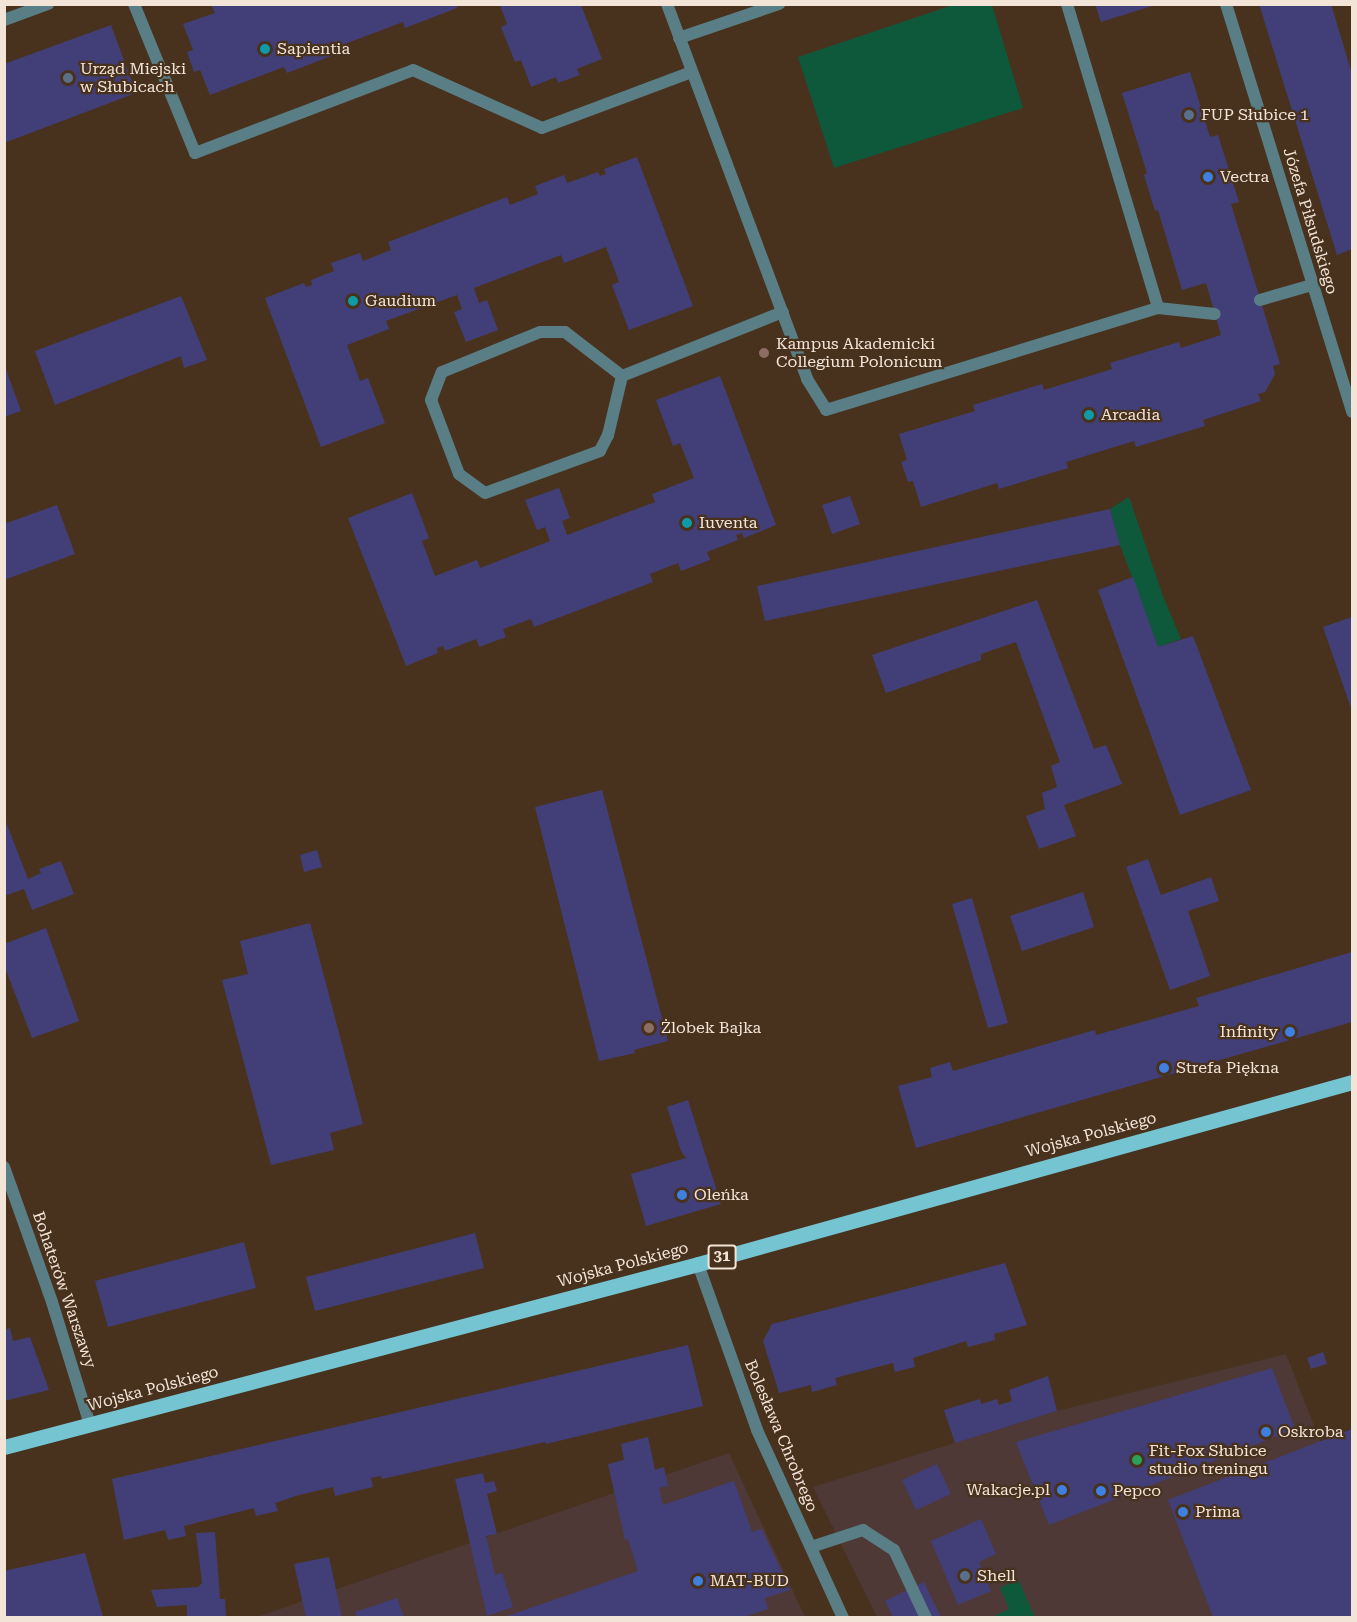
<!DOCTYPE html>
<meta charset="utf-8">
<style>
body{margin:0}
#map{position:relative;width:1357px;height:1622px;overflow:hidden;background:#48321d;font-family:"Roboto Serif",serif}
div>[style]{position:absolute}
.commercial>*{inset:0;background:#4e3937}
.green>*{inset:0;background:#0e583b}
.building>*{inset:0;background:#423f78}
.service>*{height:12px;margin:-6px;padding:0 6px;transform-origin:6px;border-radius:6px;background:#597e85}
.minor>*{height:12px;margin:-6px;padding:0 6px;transform-origin:6px;border-radius:6px;background:#597e85}
.primary>*{height:15px;margin:-7.5px;padding:0 7.5px;transform-origin:7.5px;border-radius:7.5px;background:#74c4d2}
.dots>*{width:16px;height:16px;translate:-50% -50%;box-sizing:border-box;border:3px solid #48321d;border-radius:50%}
span{translate:-50% -50%;white-space:nowrap;text-align:center;line-height:1.15;-webkit-text-stroke:4.5px #48321d;paint-order:stroke}
.shield-label span{padding:2px 4px;background:#48321d;border:2px solid;border-radius:4px;-webkit-text-stroke-width:0}
.shield-label{font-size:15px;color:#f3e4d8;font-weight:700}
.poi-label{font-size:16px;color:#f3e4d8}
.left{translate:0 -50%;text-align:left}
.right{translate:-100% -50%;text-align:right}
.street-label{font-size:16px;color:#f3e4d8}
.frame{position:absolute;inset:0;border:6px solid #f3e4d8;pointer-events:none}
</style>
<div id="map">
<div class="commercial">
<div style="clip-path:polygon(1286px 1354px,1352px 1523px,1352px 1617px,877px 1617px,813px 1487px,1057px 1411px)"></div>
<div style="clip-path:polygon(729px 1453px,805px 1617px,254px 1618px)"></div>
</div>
<div class="green">
<div style="clip-path:polygon(956px 4px,992px 5px,1023px 108px,834px 168px,798px 57px)"></div>
<div style="clip-path:polygon(1129px 497px,1163px 596px,1181px 639px,1158px 647px,1120px 545px,1110px 509px)"></div>
<div style="clip-path:polygon(1018px 1579px,1035px 1617px,992px 1617px,1009px 1609px,1000px 1588px)"></div>
</div>
<div class="building">
<div style="clip-path:polygon(211px 4px,456px 4px,457px 8px,405px 28px,403px 22px,337px 47px,339px 53px,287px 73px,284px 67px,210px 95px,200px 70px,194px 72px,187px 52px,193px 50px,183px 24px,215px 13px)"></div>
<div style="clip-path:polygon(1095px 4px,1154px 4px,1155px 5px,1101px 22px)"></div>
<div style="clip-path:polygon(1259px 4px,1331px 4px,1352px 74px,1352px 249px,1337px 255px)"></div>
<div style="clip-path:polygon(500px 5px,581px 5px,602px 59px,577px 69px,580px 75px,558px 83px,556px 77px,531px 87px,521px 60px,515px 62px,501px 27px,507px 24px)"></div>
<div style="clip-path:polygon(111px 25px,136px 93px,4px 143px,4px 64px)"></div>
<div style="clip-path:polygon(1190px 72px,1210px 137px,1218px 135px,1239px 202px,1231px 204px,1280px 364px,1273px 366px,1275px 374px,1265px 392px,1258px 394px,1261px 401px,1203px 420px,1205px 426px,1136px 447px,1134px 441px,1066px 462px,1068px 468px,999px 489px,997px 483px,921px 507px,913px 481px,908px 482px,901px 462px,907px 460px,899px 434px,975px 411px,973px 405px,1042px 384px,1044px 390px,1112px 369px,1110px 363px,1179px 342px,1181px 348px,1221px 335px,1206px 283px,1182px 290px,1158px 210px,1155px 211px,1144px 175px,1147px 173px,1122px 93px)"></div>
<div style="clip-path:polygon(637px 157px,693px 306px,629px 330px,612px 285px,619px 282px,606px 247px,564px 263px,561px 255px,474px 288px,479px 303px,487px 300px,498px 330px,466px 342px,454px 312px,462px 309px,457px 295px,386px 321px,389px 329px,347px 345px,360px 381px,368px 378px,385px 423px,321px 447px,265px 298px,304px 283px,306px 287px,312px 285px,311px 280px,334px 271px,331px 263px,360px 253px,363px 261px,391px 250px,388px 242px,507px 197px,510px 205px,538px 194px,535px 186px,564px 175px,567px 183px,598px 172px,600px 176px,606px 174px,604px 169px)"></div>
<div style="clip-path:polygon(181px 296px,207px 360px,184px 368px,181px 356px,55px 405px,35px 351px)"></div>
<div style="clip-path:polygon(4px 364px,21px 411px,4px 417px)"></div>
<div style="clip-path:polygon(720px 376px,776px 525px,744px 538px,742px 533px,736px 535px,738px 540px,707px 552px,710px 560px,681px 571px,678px 563px,650px 574px,653px 582px,534px 627px,531px 619px,503px 629px,506px 637px,479px 647px,476px 639px,445px 651px,443px 646px,437px 648px,438px 653px,406px 666px,348px 518px,412px 493px,429px 538px,422px 541px,435px 576px,477px 560px,480px 568px,550px 541px,545px 527px,537px 530px,525px 500px,559px 488px,570px 518px,562px 521px,567px 535px,655px 502px,652px 494px,694px 478px,680px 443px,673px 446px,656px 400px)"></div>
<div style="clip-path:polygon(850px 496px,860px 524px,832px 534px,822px 505px)"></div>
<div style="clip-path:polygon(57px 505px,75px 554px,4px 580px,4px 524px)"></div>
<div style="clip-path:polygon(1110px 509px,1120px 545px,765px 621px,757px 586px)"></div>
<div style="clip-path:polygon(1133px 577px,1158px 647px,1193px 636px,1251px 790px,1180px 815px,1098px 590px)"></div>
<div style="clip-path:polygon(1037px 600px,1094px 749px,1106px 745px,1122px 784px,1064px 805px,1076px 836px,1039px 849px,1026px 816px,1045px 809px,1042px 793px,1057px 787px,1051px 766px,1060px 762px,1016px 642px,981px 654px,981px 660px,886px 693px,872px 655px)"></div>
<div style="clip-path:polygon(1352px 617px,1352px 711px,1323px 627px)"></div>
<div style="clip-path:polygon(602px 790px,668px 1041px,634px 1050px,635px 1053px,599px 1061px,535px 807px)"></div>
<div style="clip-path:polygon(4px 817px,28px 879px,41px 873px,39px 869px,61px 861px,74px 894px,32px 910px,24px 889px,4px 896px)"></div>
<div style="clip-path:polygon(317px 850px,322px 867px,304px 872px,300px 855px)"></div>
<div style="clip-path:polygon(1148px 859px,1161px 895px,1211px 877px,1219px 901px,1188px 911px,1210px 976px,1170px 990px,1126px 867px)"></div>
<div style="clip-path:polygon(1083px 892px,1094px 927px,1022px 951px,1010px 916px)"></div>
<div style="clip-path:polygon(972px 898px,1008px 1023px,988px 1028px,952px 904px)"></div>
<div style="clip-path:polygon(310px 923px,363px 1124px,330px 1133px,334px 1150px,271px 1165px,222px 980px,248px 974px,240px 941px)"></div>
<div style="clip-path:polygon(46px 928px,79px 1021px,32px 1038px,4px 965px,4px 944px)"></div>
<div style="clip-path:polygon(1352px 952px,1352px 1022px,916px 1148px,898px 1086px,932px 1077px,930px 1068px,950px 1062px,953px 1071px,1095px 1030px,1096px 1035px,1199px 1006px,1196px 998px)"></div>
<div style="clip-path:polygon(688px 1100px,721px 1204px,646px 1226px,631px 1174px,686px 1158px,681px 1151px,667px 1107px)"></div>
<div style="clip-path:polygon(475px 1233px,484px 1268px,315px 1311px,306px 1277px)"></div>
<div style="clip-path:polygon(244px 1242px,256px 1288px,108px 1327px,95px 1281px)"></div>
<div style="clip-path:polygon(1005px 1263px,1027px 1325px,994px 1334px,995px 1340px,968px 1347px,966px 1341px,913px 1358px,915px 1367px,895px 1372px,893px 1363px,835px 1378px,837px 1385px,812px 1392px,811px 1385px,779px 1393px,763px 1341px,772px 1324px)"></div>
<div style="clip-path:polygon(10px 1328px,13px 1341px,30px 1337px,49px 1390px,4px 1401px,4px 1330px)"></div>
<div style="clip-path:polygon(688px 1345px,703px 1406px,546px 1444px,545px 1442px,382px 1479px,381px 1476px,371px 1478px,373px 1487px,335px 1496px,333px 1487px,299px 1495px,275px 1503px,278px 1511px,256px 1516px,254px 1508px,184px 1526px,186px 1536px,168px 1540px,165px 1530px,124px 1540px,112px 1479px)"></div>
<div style="clip-path:polygon(1323px 1352px,1327px 1364px,1311px 1369px,1307px 1358px)"></div>
<div style="clip-path:polygon(1272px 1368px,1295px 1429px,1049px 1525px,1016px 1442px)"></div>
<div style="clip-path:polygon(1048px 1376px,1057px 1411px,955px 1443px,944px 1410px,980px 1399px,981px 1404px,997px 1399px,999px 1405px,1012px 1401px,1009px 1390px)"></div>
<div style="clip-path:polygon(1352px 1429px,1352px 1617px,1213px 1617px,1168px 1500px)"></div>
<div style="clip-path:polygon(648px 1437px,655px 1470px,664px 1467px,668px 1486px,659px 1488px,663px 1505px,734px 1481px,752px 1532px,762px 1529px,790px 1590px,765px 1598px,768px 1609px,744px 1617px,504px 1617px,638px 1571px,628px 1539px,625px 1540px,608px 1464px,624px 1460px,621px 1444px)"></div>
<div style="clip-path:polygon(937px 1464px,951px 1494px,916px 1510px,902px 1480px)"></div>
<div style="clip-path:polygon(483px 1473px,485px 1483px,494px 1481px,497px 1491px,487px 1494px,497px 1534px,486px 1536px,495px 1575px,502px 1573px,513px 1607px,487px 1616px,455px 1479px)"></div>
<div style="clip-path:polygon(981px 1519px,996px 1554px,979px 1562px,991px 1591px,958px 1605px,931px 1541px)"></div>
<div style="clip-path:polygon(215px 1532px,220px 1599px,225px 1599px,226px 1617px,187px 1617px,187px 1605px,157px 1607px,151px 1590px,198px 1587px,202px 1583px,196px 1533px)"></div>
<div style="clip-path:polygon(85px 1553px,103px 1617px,4px 1617px,4px 1571px)"></div>
<div style="clip-path:polygon(329px 1557px,342px 1617px,306px 1617px,294px 1564px)"></div>
<div style="clip-path:polygon(924px 1582px,941px 1617px,893px 1617px,885px 1601px)"></div>
<div style="clip-path:polygon(397px 1598px,404px 1617px,357px 1617px,355px 1612px)"></div>
</div>
<div class="service">
<div style="left:134px;top:4px;width:161px;rotate:67.7deg"></div>
<div style="left:195px;top:153px;width:233px;rotate:-20.8deg"></div>
<div style="left:413px;top:70px;width:141px;rotate:24.2deg"></div>
<div style="left:542px;top:128px;width:160px;rotate:-20.5deg"></div>
<div style="left:667px;top:4px;width:400px;rotate:69.5deg"></div>
<div style="left:807px;top:379px;width:36px;rotate:58deg"></div>
<div style="left:826px;top:410px;width:347px;rotate:-17.1deg"></div>
<div style="left:1158px;top:308px;width:57px;rotate:6deg"></div>
<div style="left:1067px;top:4px;width:317px;rotate:73.3deg"></div>
<div style="left:679px;top:38px;width:106px;rotate:-18.8deg"></div>
<div style="left:1260px;top:300px;width:54px;rotate:-16.1deg"></div>
<div style="left:622px;top:376px;width:61px;rotate:103.3deg"></div>
<div style="left:608px;top:435px;width:18px;rotate:117deg"></div>
<div style="left:600px;top:451px;width:122px;rotate:159.9deg"></div>
<div style="left:485px;top:493px;width:32px;rotate:-144deg"></div>
<div style="left:459px;top:474px;width:79px;rotate:-110.7deg"></div>
<div style="left:431px;top:400px;width:30px;rotate:-69deg"></div>
<div style="left:442px;top:372px;width:106px;rotate:-22.2deg"></div>
<div style="left:540px;top:332px;width:25px"></div>
<div style="left:565px;top:332px;width:72px;rotate:37.7deg"></div>
<div style="left:622px;top:376px;width:173px;rotate:-21.7deg"></div>
<div style="left:811px;top:1547px;width:55px;rotate:-18.1deg"></div>
<div style="left:863px;top:1530px;width:37px;rotate:33deg"></div>
<div style="left:894px;top:1550px;width:75px;rotate:64.8deg"></div>
</div>
<div class="minor">
<div style="left:1226px;top:4px;width:427px;rotate:72.8deg"></div>
<div style="left:4px;top:20px;width:47px;rotate:-20deg"></div>
<div style="left:4px;top:1167px;width:143px;rotate:70.4deg"></div>
<div style="left:52px;top:1302px;width:129px;rotate:72.8deg"></div>
<div style="left:698px;top:1264px;width:176px;rotate:70.4deg"></div>
<div style="left:757px;top:1430px;width:207px;rotate:65.4deg"></div>
</div>
<div class="primary">
<div style="left:4px;top:1447px;width:718px;rotate:-14.77deg"></div>
<div style="left:698px;top:1264px;width:679px;rotate:-15.55deg"></div>
</div>
<div class="dots">
<div style="left:265px;top:49px;background:#0f9aa8"></div>
<div style="left:68px;top:78px;background:#5c6f8a"></div>
<div style="left:1189px;top:115px;background:#5c6f8a"></div>
<div style="left:1208px;top:177px;background:#3f7fe0"></div>
<div style="left:353px;top:301px;background:#0f9aa8"></div>
<div style="left:764px;top:353px;background:#8d6e63"></div>
<div style="left:1089px;top:415px;background:#0f9aa8"></div>
<div style="left:687px;top:523px;background:#0f9aa8"></div>
<div style="left:649px;top:1028px;background:#8d6e63"></div>
<div style="left:1290px;top:1032px;background:#3f7fe0"></div>
<div style="left:1164px;top:1068px;background:#3f7fe0"></div>
<div style="left:682px;top:1195px;background:#3f7fe0"></div>
<div style="left:1266px;top:1432px;background:#3f7fe0"></div>
<div style="left:1137px;top:1460px;background:#2e9e5b"></div>
<div style="left:1062px;top:1490px;background:#3f7fe0"></div>
<div style="left:1101px;top:1491px;background:#3f7fe0"></div>
<div style="left:1183px;top:1512px;background:#3f7fe0"></div>
<div style="left:965px;top:1576px;background:#5c6f8a"></div>
<div style="left:698px;top:1581px;background:#3f7fe0"></div>
</div>
<div class="shield-label">
<span style="left:722px;top:1257px">31</span>
</div>
<div class="poi-label">
<span class="left" style="left:277px;top:49px">Sapientia</span>
<span class="left" style="left:80px;top:78px">Urząd Miejski<br>w Słubicach</span>
<span class="left" style="left:1201px;top:115px">FUP Słubice 1</span>
<span class="left" style="left:1220px;top:177px">Vectra</span>
<span class="left" style="left:365px;top:301px">Gaudium</span>
<span class="left" style="left:776px;top:353px">Kampus Akademicki<br>Collegium Polonicum</span>
<span class="left" style="left:1101px;top:415px">Arcadia</span>
<span class="left" style="left:699px;top:523px">Iuventa</span>
<span class="left" style="left:661px;top:1028px">Żlobek Bajka</span>
<span class="right" style="left:1278px;top:1032px">Infinity</span>
<span class="left" style="left:1176px;top:1068px">Strefa Piękna</span>
<span class="left" style="left:694px;top:1195px">Oleńka</span>
<span class="left" style="left:1278px;top:1432px">Oskroba</span>
<span class="left" style="left:1149px;top:1460px">Fit-Fox Słubice<br>studio treningu</span>
<span class="right" style="left:1050px;top:1490px">Wakacje.pl</span>
<span class="left" style="left:1113px;top:1491px">Pepco</span>
<span class="left" style="left:1195px;top:1512px">Prima</span>
<span class="left" style="left:977px;top:1576px">Shell</span>
<span class="left" style="left:710px;top:1581px">MAT-BUD</span>
</div>
<div class="street-label">
<span style="left:1310px;top:221px;rotate:73deg">Józefa Piłsudskiego</span>
<span style="left:1091px;top:1135px;rotate:-15deg">Wojska Polskiego</span>
<span style="left:623px;top:1265px;rotate:-15deg">Wojska Polskiego</span>
<span style="left:64px;top:1290px;rotate:71deg">Bohaterów Warszawy</span>
<span style="left:153px;top:1389px;rotate:-15deg">Wojska Polskiego</span>
<span style="left:781px;top:1436px;rotate:67deg">Bolesława Chrobrego</span>
</div>
<div class="frame"></div>
</div>
